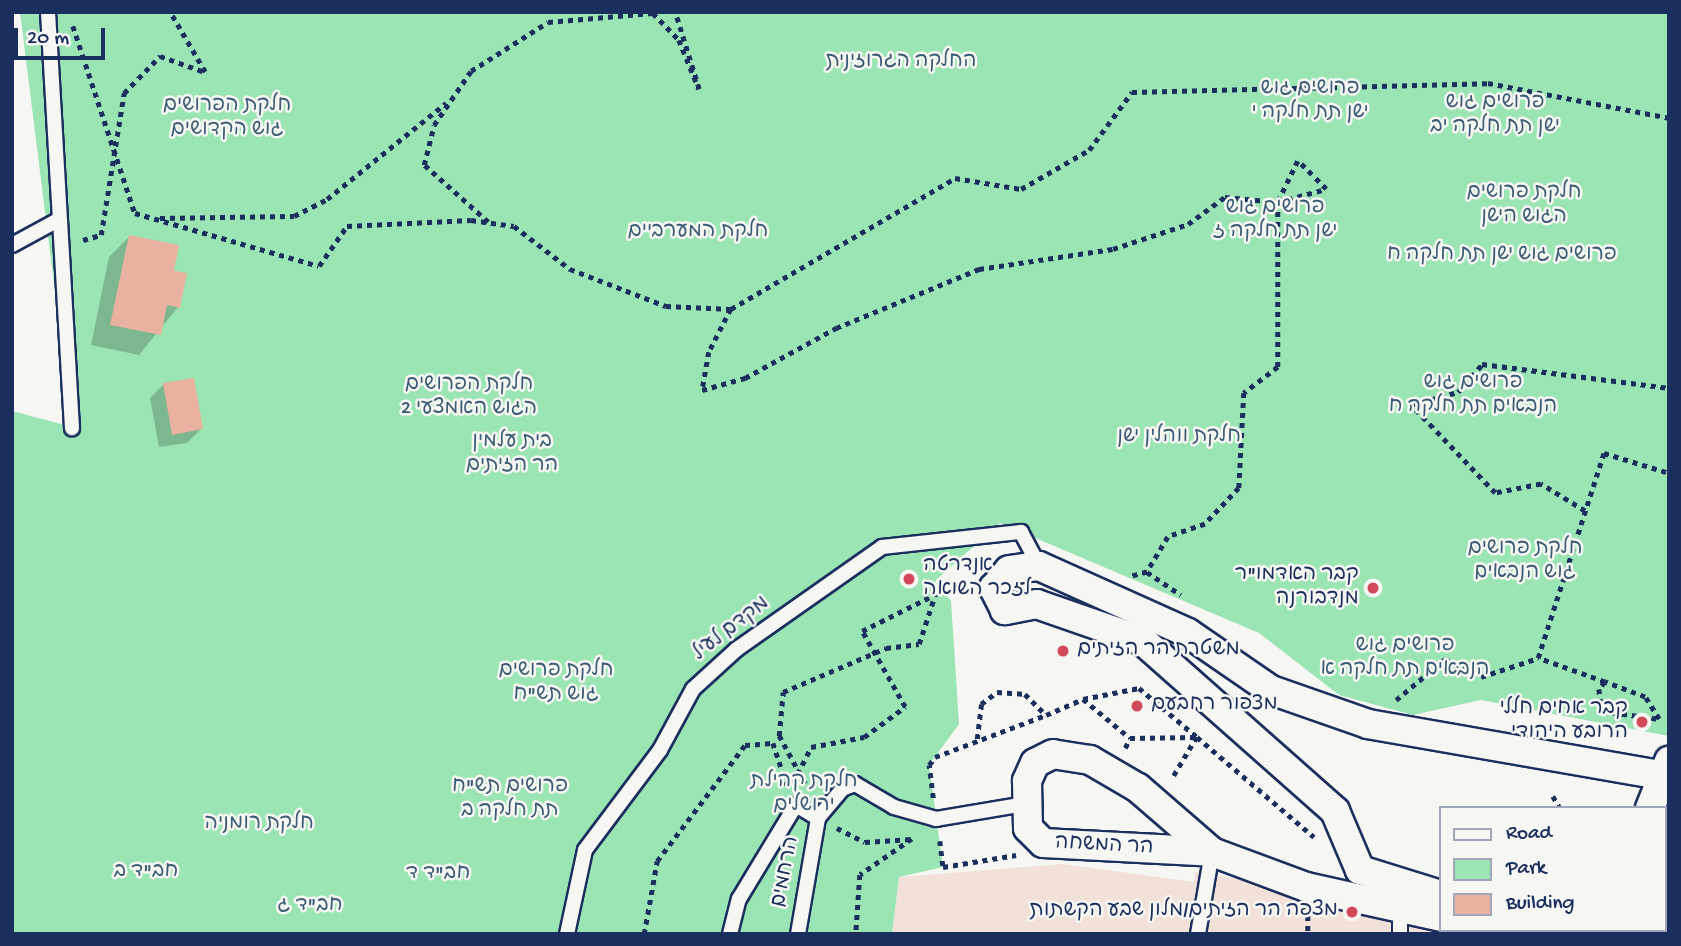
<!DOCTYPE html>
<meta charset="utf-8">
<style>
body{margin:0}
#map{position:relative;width:1681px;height:946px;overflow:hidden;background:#f6f6f2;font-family:"Gochi Hand","Playpen Sans Hebrew",sans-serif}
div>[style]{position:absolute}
.built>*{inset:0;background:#f2e1d9}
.green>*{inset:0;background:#9be5b4}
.shadow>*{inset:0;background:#0003}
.building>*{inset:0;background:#e9b19f}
.path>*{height:4.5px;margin-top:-2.25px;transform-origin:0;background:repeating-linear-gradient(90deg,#1b2f5e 0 5px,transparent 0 10px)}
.roads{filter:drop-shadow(2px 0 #1b2f5e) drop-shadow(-2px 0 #1b2f5e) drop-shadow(0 2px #1b2f5e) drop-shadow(0 -2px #1b2f5e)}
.service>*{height:14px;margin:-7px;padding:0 7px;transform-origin:7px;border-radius:7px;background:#f6f6f2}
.minor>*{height:28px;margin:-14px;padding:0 14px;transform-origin:14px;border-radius:14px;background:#f6f6f2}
.dots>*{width:19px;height:19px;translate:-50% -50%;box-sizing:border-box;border:4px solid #f6f6f2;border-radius:50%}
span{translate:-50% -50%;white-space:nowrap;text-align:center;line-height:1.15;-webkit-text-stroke:5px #f6f6f2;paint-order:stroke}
.park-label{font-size:21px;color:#3b5c74}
.poi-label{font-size:21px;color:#1b2f5e}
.left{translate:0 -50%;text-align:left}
.right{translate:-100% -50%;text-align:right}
.street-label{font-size:21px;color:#1b2f5e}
.frame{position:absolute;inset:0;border:14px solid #1b2f5e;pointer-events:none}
.legend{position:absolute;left:1439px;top:806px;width:228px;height:126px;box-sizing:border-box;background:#f6f6f2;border:2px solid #9ea6b7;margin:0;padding:9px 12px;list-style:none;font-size:21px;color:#1b2f5e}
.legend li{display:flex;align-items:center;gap:14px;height:35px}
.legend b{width:35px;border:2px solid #9ea6b7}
.scale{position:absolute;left:14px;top:28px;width:91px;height:32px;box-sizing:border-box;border:4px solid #1b2f5e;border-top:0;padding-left:9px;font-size:21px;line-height:24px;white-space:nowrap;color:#1b2f5e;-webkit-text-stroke:5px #f6f6f2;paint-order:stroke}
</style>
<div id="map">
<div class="built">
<div style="clip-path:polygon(1063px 864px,1194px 882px,1195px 872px,1284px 886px,1441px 930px,1499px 934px,892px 934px,899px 877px)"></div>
</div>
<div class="green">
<div style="clip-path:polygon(20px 12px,1669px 12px,1669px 736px,1481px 700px,1413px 715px,1339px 695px,1259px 633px,1000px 523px,935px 581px,951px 601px,959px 724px,929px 765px,943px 867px,899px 877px,892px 934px,12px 934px,12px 411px,72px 427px)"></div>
<div style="clip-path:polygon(1669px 763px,1669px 934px,1613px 934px,1665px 930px,1665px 808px,1651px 808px)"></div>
</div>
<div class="shadow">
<div style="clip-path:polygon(129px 237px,172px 272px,178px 307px,139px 355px,91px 345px,109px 257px)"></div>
<div style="clip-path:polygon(164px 384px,201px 429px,187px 443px,159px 447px,150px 398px)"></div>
</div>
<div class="building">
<div style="clip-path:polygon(129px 235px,179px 245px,174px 271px,187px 273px,180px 308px,167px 305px,161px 335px,110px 325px)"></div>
<div style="clip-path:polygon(194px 378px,203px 429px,172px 435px,163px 383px)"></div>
</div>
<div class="path">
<div style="left:73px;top:26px;width:197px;rotate:71.7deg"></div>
<div style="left:135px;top:213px;width:191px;rotate:16.1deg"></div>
<div style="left:319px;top:266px;width:49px;rotate:-55deg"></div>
<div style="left:347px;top:226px;width:124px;rotate:-2.8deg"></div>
<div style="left:471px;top:220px;width:43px;rotate:7.9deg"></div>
<div style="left:514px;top:226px;width:71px;rotate:37.5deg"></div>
<div style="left:570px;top:269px;width:103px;rotate:21.1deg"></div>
<div style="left:666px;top:306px;width:65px;rotate:2.6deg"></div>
<div style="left:731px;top:309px;width:48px;rotate:117.1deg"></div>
<div style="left:709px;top:352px;width:39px;rotate:100deg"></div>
<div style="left:702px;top:390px;width:45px;rotate:-15.6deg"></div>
<div style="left:745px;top:378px;width:104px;rotate:-28.8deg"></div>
<div style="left:836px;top:328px;width:155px;rotate:-22.4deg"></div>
<div style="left:979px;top:269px;width:135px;rotate:-8.5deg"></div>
<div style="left:1113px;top:249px;width:79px;rotate:-18.4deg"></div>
<div style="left:1188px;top:224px;width:46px;rotate:-36.1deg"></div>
<div style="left:1225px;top:197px;width:53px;rotate:5.4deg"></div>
<div style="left:1278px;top:202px;width:50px;rotate:-15.2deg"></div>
<div style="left:1326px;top:189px;width:40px;rotate:-135deg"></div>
<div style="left:1298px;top:161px;width:46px;rotate:116deg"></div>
<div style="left:1278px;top:202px;width:165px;rotate:90deg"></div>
<div style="left:1278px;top:367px;width:43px;rotate:142.6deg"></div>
<div style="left:1244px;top:393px;width:95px;rotate:93deg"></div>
<div style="left:1239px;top:488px;width:50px;rotate:133.4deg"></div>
<div style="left:1205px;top:524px;width:39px;rotate:161deg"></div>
<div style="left:1168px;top:537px;width:41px;rotate:121deg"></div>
<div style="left:1147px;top:572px;width:16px;rotate:165deg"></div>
<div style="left:160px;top:218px;width:134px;rotate:-0.9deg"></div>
<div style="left:294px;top:216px;width:37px;rotate:-27deg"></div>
<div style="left:327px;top:199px;width:153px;rotate:-38.9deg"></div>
<div style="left:488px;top:222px;width:86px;rotate:-138.3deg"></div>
<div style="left:424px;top:165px;width:41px;rotate:-76deg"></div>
<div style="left:434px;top:125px;width:65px;rotate:-55.6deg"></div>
<div style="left:471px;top:71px;width:91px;rotate:-32.5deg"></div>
<div style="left:548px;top:22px;width:105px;rotate:-4.9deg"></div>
<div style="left:653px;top:13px;width:37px;rotate:46deg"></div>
<div style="left:679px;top:40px;width:53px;rotate:67.8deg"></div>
<div style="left:699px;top:89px;width:81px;rotate:-107.3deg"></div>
<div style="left:83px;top:240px;width:19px;rotate:-16deg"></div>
<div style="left:101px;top:235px;width:144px;rotate:-80.8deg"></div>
<div style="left:124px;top:93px;width:52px;rotate:-45.8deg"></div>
<div style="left:160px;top:56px;width:48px;rotate:19.6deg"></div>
<div style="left:205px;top:72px;width:69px;rotate:-120.3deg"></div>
<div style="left:731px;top:309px;width:259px;rotate:-30.3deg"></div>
<div style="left:955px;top:178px;width:67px;rotate:9.5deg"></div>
<div style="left:1021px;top:189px;width:78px;rotate:-29.8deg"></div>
<div style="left:1089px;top:150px;width:72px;rotate:-53.4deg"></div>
<div style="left:1132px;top:92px;width:356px;rotate:-1.4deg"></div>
<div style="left:1488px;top:83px;width:184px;rotate:10.9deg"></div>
<div style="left:1585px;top:511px;width:52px;rotate:-148.5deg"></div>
<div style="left:1541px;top:484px;width:47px;rotate:168.9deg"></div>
<div style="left:1495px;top:493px;width:122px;rotate:-133.7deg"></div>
<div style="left:1411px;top:405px;width:49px;rotate:-15.5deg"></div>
<div style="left:1458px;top:392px;width:37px;rotate:-49deg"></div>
<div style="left:1482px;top:364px;width:189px;rotate:7.3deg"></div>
<div style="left:1147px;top:572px;width:41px;rotate:34.1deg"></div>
<div style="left:1605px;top:682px;width:9px;rotate:131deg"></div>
<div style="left:1599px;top:689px;width:22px;rotate:82deg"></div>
<div style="left:1602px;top:711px;width:58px;rotate:8deg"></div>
<div style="left:1659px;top:719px;width:26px;rotate:-122deg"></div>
<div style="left:1645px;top:697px;width:43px;rotate:-159.4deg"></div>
<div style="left:1605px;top:682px;width:71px;rotate:-160.3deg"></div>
<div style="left:1538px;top:658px;width:215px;rotate:-72.2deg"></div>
<div style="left:1604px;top:453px;width:68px;rotate:17.1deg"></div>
<div style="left:1083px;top:699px;width:57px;rotate:-11.1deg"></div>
<div style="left:1139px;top:688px;width:76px;rotate:40.2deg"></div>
<div style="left:1197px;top:737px;width:49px;rotate:120.8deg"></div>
<div style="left:1396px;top:700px;width:64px;rotate:-39.9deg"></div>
<div style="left:1445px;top:659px;width:40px;rotate:26.6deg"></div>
<div style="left:1481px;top:677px;width:60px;rotate:-18.4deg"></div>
<div style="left:977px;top:739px;width:35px;rotate:-83deg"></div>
<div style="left:981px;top:704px;width:20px;rotate:-37deg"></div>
<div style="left:997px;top:692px;width:28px;rotate:4deg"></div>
<div style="left:1025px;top:694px;width:30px;rotate:45deg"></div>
<div style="left:1046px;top:715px;width:40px;rotate:-23.4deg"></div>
<div style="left:1083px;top:699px;width:61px;rotate:39.7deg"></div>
<div style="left:1125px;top:748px;width:11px;rotate:-63deg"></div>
<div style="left:1130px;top:738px;width:67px;rotate:-0.9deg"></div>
<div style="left:1197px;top:737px;width:154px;rotate:40.5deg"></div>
<div style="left:793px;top:783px;width:40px;rotate:-63.4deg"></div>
<div style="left:811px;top:747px;width:54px;rotate:-10.7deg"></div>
<div style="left:864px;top:737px;width:51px;rotate:-36.2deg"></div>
<div style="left:905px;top:707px;width:87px;rotate:-119.5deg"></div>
<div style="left:862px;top:631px;width:80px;rotate:-26.6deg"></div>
<div style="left:805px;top:784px;width:55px;rotate:-118.4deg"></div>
<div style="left:779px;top:736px;width:44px;rotate:-84.8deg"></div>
<div style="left:783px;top:692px;width:112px;rotate:-23.1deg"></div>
<div style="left:886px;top:648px;width:33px;rotate:-7deg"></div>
<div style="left:919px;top:644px;width:52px;rotate:-71.9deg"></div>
<div style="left:1553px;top:796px;width:14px;rotate:60deg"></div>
<div style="left:933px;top:798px;width:33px;rotate:-97deg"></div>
<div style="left:929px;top:765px;width:10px;rotate:-53deg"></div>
<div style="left:935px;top:757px;width:119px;rotate:-20.7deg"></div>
<div style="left:837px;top:828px;width:31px;rotate:27deg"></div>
<div style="left:865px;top:842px;width:47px;rotate:-3.7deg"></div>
<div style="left:912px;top:839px;width:63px;rotate:145.3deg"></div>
<div style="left:860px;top:875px;width:59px;rotate:93.9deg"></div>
<div style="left:940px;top:841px;width:26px;rotate:83deg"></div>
<div style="left:943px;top:867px;width:74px;rotate:-9.3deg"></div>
<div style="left:1308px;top:916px;width:18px;rotate:90deg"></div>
<div style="left:644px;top:934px;width:74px;rotate:-79.9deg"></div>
<div style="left:657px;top:861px;width:146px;rotate:-52.8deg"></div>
<div style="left:745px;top:745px;width:28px;rotate:-4deg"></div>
<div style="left:773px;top:743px;width:44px;rotate:71.6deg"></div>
<div style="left:1612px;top:934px;width:4px;rotate:-76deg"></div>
</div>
<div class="roads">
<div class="service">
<div style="left:48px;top:12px;width:417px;rotate:86.7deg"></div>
<div style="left:12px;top:245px;width:52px;rotate:-28.5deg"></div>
<div style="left:1400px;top:907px;width:27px;rotate:90deg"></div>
<div style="left:567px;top:934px;width:86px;rotate:-77.9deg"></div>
<div style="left:585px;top:850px;width:125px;rotate:-53.1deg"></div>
<div style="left:660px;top:750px;width:69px;rotate:-61.6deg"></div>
<div style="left:693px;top:689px;width:59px;rotate:-42.3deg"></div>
<div style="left:737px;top:649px;width:177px;rotate:-35.1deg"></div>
<div style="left:882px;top:547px;width:140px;rotate:-6.2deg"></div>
<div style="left:1021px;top:532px;width:38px;rotate:62deg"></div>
<div style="left:730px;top:934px;width:36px;rotate:-76deg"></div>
<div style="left:739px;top:899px;width:110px;rotate:-58.8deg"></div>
<div style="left:796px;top:805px;width:26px;rotate:31deg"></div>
<div style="left:818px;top:818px;width:38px;rotate:-50deg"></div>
<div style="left:842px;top:789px;width:14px;rotate:-21deg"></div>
<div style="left:855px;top:784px;width:45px;rotate:30.5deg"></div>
<div style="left:894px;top:807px;width:44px;rotate:15.9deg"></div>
<div style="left:936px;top:819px;width:90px;rotate:-9.6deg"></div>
<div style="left:798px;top:934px;width:118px;rotate:-80.2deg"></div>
<div style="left:1198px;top:934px;width:83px;rotate:-80.3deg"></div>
</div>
<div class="minor">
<div style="left:1650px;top:808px;width:51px;rotate:-68deg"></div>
<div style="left:1212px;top:852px;width:98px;rotate:-139.1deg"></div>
<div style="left:1138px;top:788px;width:56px;rotate:-149.7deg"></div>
<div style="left:1090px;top:760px;width:37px;rotate:-171deg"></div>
<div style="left:1053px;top:754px;width:20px;rotate:153deg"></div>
<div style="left:1035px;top:763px;width:20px;rotate:114deg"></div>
<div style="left:1027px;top:781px;width:47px;rotate:88.8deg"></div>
<div style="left:1028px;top:828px;width:21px;rotate:45deg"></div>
<div style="left:1043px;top:843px;width:169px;rotate:3deg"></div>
<div style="left:1212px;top:852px;width:100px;rotate:20.4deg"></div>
<div style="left:1306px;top:887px;width:138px;rotate:12.5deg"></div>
<div style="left:1441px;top:895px;width:85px;rotate:-162.8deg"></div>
<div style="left:1360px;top:870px;width:64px;rotate:-113deg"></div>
<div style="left:1335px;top:811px;width:256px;rotate:-138.5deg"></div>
<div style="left:1143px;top:641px;width:112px;rotate:-160.8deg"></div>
<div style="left:1037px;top:604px;width:33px;rotate:169deg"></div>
<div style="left:1005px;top:610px;width:25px;rotate:-117deg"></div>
<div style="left:994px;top:588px;width:23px;rotate:-50deg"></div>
<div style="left:1009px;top:570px;width:30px;rotate:-8deg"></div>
<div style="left:1039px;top:566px;width:163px;rotate:24.2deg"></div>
<div style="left:1188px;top:633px;width:101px;rotate:34.5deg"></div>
<div style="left:1271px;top:690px;width:103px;rotate:19.3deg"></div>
<div style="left:1368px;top:724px;width:297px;rotate:9.9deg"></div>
<div style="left:1504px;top:930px;width:16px;rotate:14deg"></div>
<div style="left:1561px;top:930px;width:8px;rotate:30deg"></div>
</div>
</div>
<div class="dots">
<div style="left:909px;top:579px;background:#d1495b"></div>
<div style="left:1373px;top:588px;background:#d1495b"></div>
<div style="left:1063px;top:651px;background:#d1495b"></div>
<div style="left:1137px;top:706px;background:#d1495b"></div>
<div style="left:1642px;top:722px;background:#d1495b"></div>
<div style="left:1352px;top:912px;background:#d1495b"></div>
</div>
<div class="park-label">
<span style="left:901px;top:63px">החלקה הגרוזינית</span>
<span style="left:1310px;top:102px">פרושים גוש<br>ישן תת חלקה י</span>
<span style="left:1495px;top:116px">פרושים גוש<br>ישן תת חלקה יב</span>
<span style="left:227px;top:119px">חלקת הפרושים<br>גוש הקדושים</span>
<span style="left:1524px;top:206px">חלקת פרושים<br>הגוש הישן</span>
<span style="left:1275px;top:221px">פרושים גוש<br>ישן תת חלקה ז</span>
<span style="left:698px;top:233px">חלקת המערביים</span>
<span style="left:1502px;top:256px">פרושים גוש ישן תת חלקה ח</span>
<span style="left:1473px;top:396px">פרושים גוש<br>הנבאים תת חלקה ח</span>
<span style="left:469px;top:398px">חלקת הפרושים<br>הגוש האמצעי 2</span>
<span style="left:1179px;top:438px">חלקת ווהלין ישן</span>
<span style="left:512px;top:455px">בית עלמין<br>הר הזיתים</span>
<span style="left:1525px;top:562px">חלקת פרושים<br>גוש הנבאים</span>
<span style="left:1405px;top:659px">פרושים גוש<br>הנבאים תת חלקה א</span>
<span style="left:556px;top:684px">חלקת פרושים<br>גוש תש"ח</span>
<span style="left:804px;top:795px">חלקת קהילת<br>ירושלים</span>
<span style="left:510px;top:800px">פרושים תש"ח<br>תת חלקה ב</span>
<span style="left:259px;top:825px">חלקת רומניה</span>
<span style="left:146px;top:873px">חב"ד ב</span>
<span style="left:438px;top:875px">חב"ד ד</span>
<span style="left:310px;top:907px">חב"ד ג</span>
</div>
<div class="poi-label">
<span class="left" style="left:923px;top:579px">אנדרטה<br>לזכר השואה</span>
<span class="right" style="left:1359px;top:588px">קבר האדמו"ר<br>מנדבורנה</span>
<span class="left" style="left:1077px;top:651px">משטרת הר הזיתים</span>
<span class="left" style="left:1151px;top:706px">מצפור רחבעם</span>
<span class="right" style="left:1628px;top:722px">קבר אחים חללי<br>הרובע היהודי</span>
<span class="right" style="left:1338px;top:912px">מצפה הר הזיתים/מלון שבע הקשתות</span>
</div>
<div class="street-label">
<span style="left:732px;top:630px;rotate:-38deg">מקדם לעיל</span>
<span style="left:1104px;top:847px;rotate:3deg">הר המשחה</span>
<span style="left:787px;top:872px;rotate:-79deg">הרחמים</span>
</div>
<div class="frame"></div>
<ul class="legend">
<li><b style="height:9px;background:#f6f6f2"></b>Road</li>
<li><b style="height:19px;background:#9be5b4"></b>Park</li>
<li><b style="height:19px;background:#e9b19f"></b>Building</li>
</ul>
<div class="scale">20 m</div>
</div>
